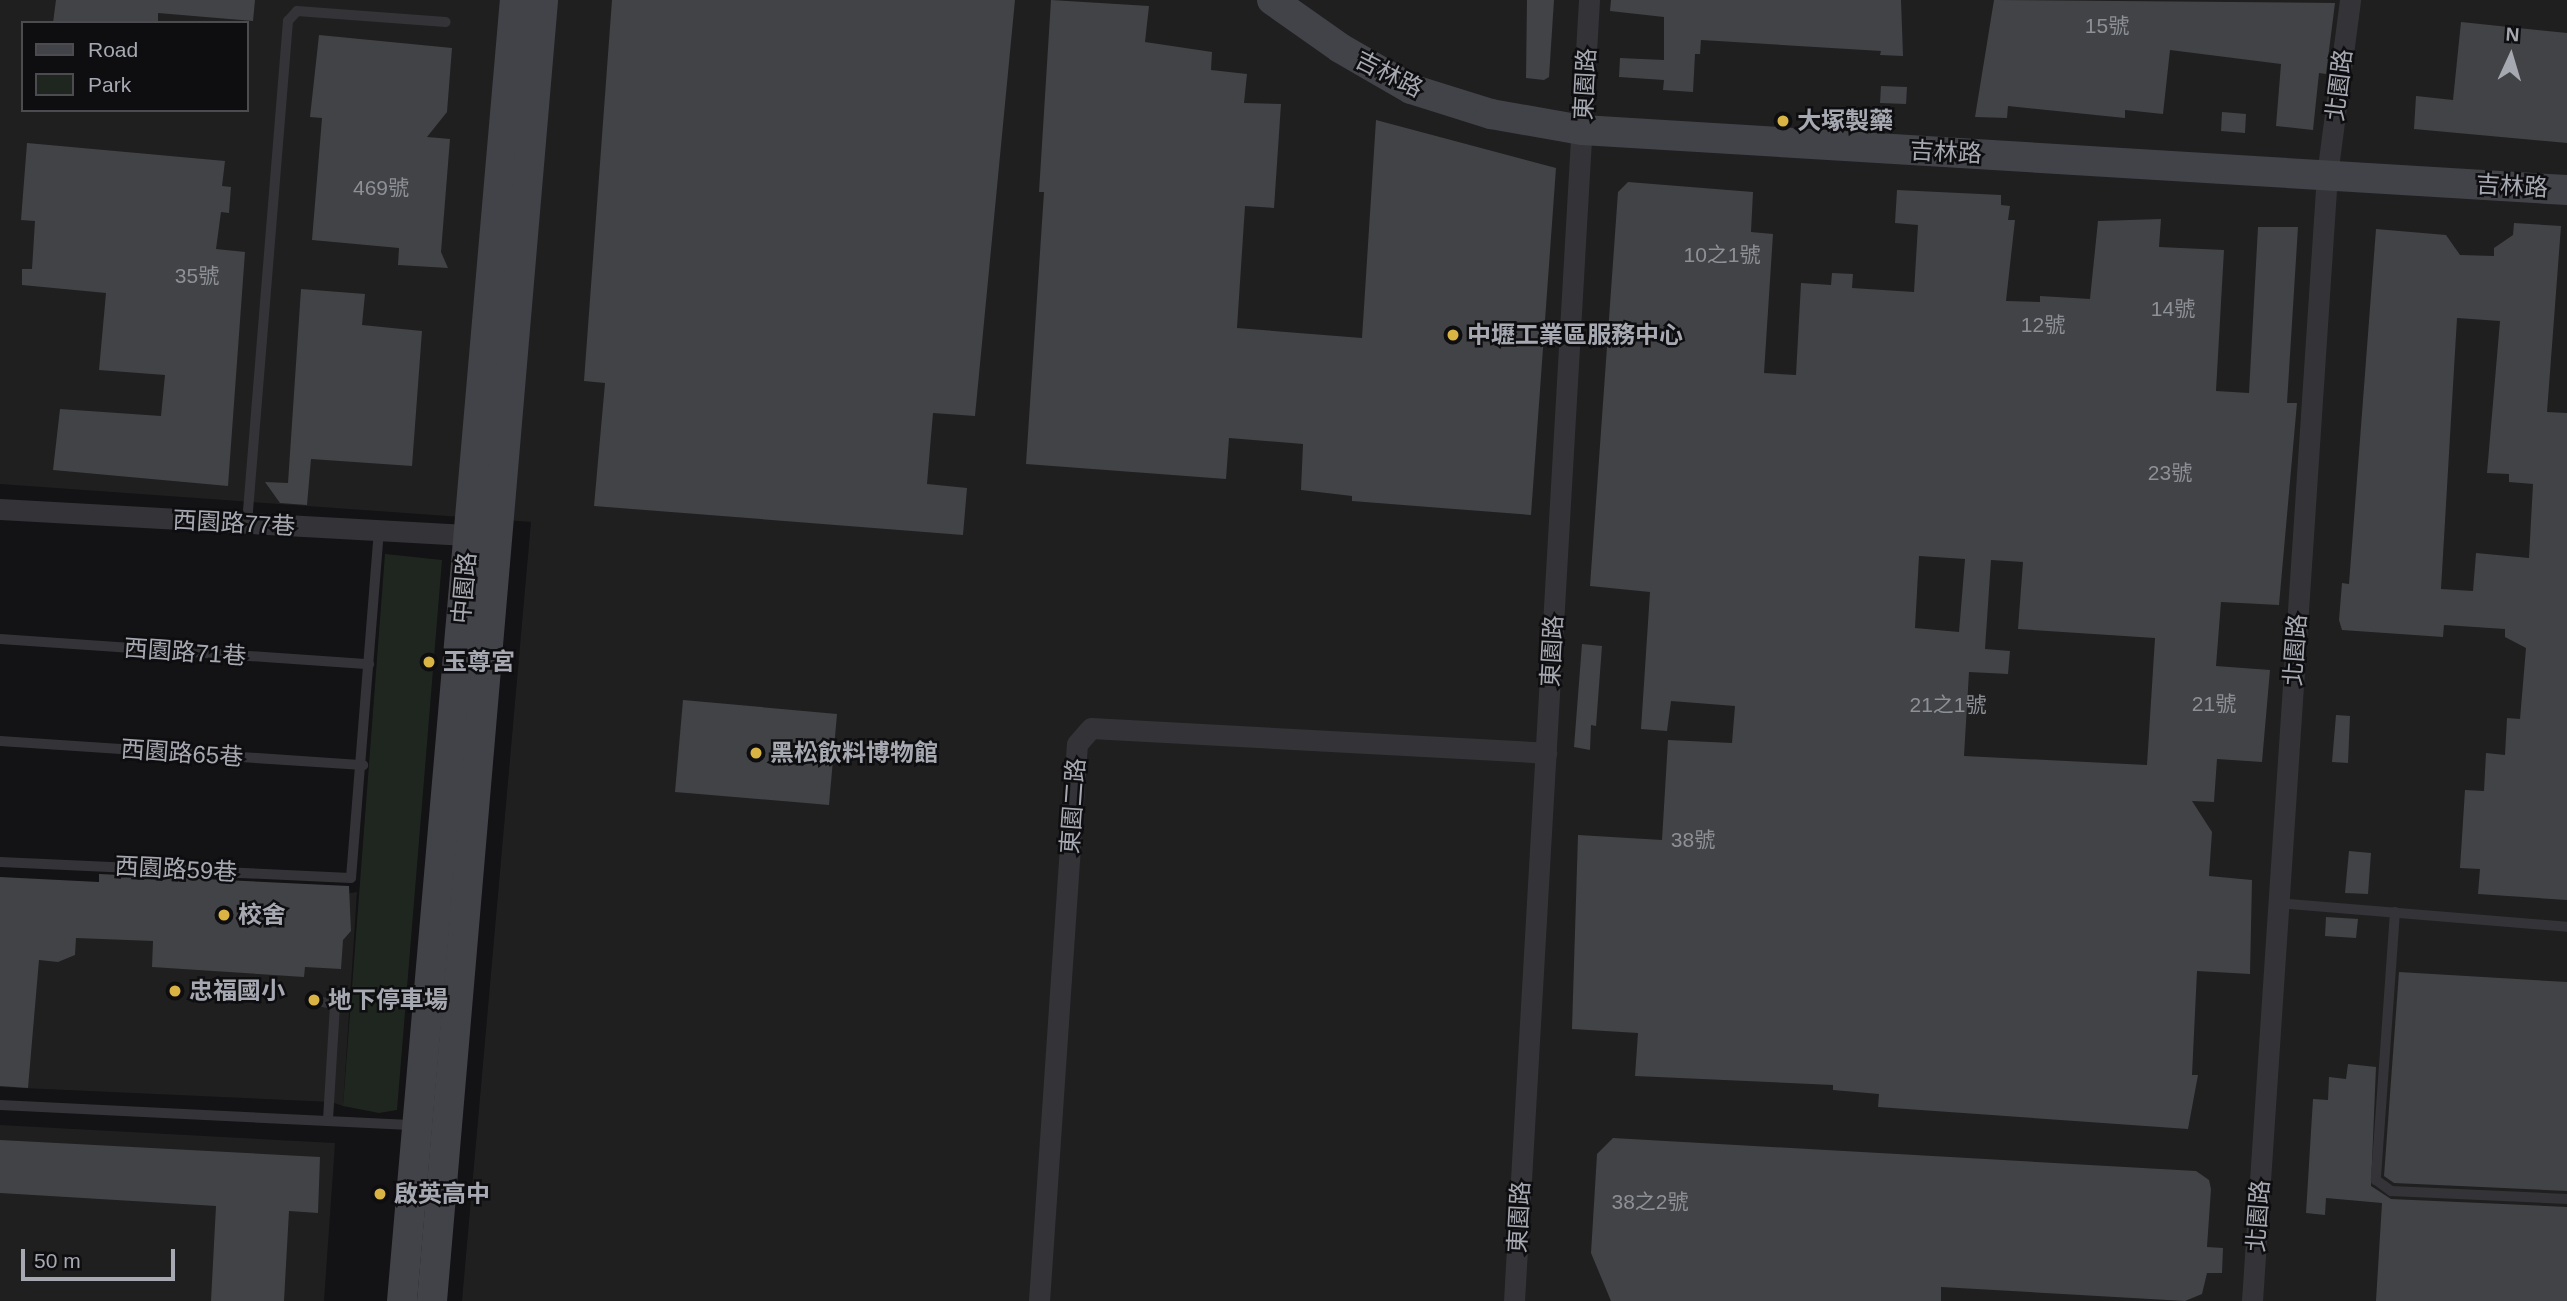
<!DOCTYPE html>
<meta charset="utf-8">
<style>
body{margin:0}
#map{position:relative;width:2567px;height:1301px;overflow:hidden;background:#131214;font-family:Helvetica,"Noto Sans TC",sans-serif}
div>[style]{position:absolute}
.built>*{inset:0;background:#1f1f20}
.green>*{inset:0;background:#1f2620}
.building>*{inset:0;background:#424346}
.lane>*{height:10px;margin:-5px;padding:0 5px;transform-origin:5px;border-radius:5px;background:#343438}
.street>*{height:21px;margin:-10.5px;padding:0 10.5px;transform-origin:10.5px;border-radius:10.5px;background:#343438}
.secondary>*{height:30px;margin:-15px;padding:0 15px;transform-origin:15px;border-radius:15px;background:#424348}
.dots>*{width:19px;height:19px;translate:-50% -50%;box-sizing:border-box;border:4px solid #0e0d0f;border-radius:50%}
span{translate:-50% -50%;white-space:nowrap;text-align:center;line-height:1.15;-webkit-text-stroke:5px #0e0d0f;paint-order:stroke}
.number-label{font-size:21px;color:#8d9097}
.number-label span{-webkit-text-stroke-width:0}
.street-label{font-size:24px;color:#a6a9b2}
.poi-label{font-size:24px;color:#a6a9b2;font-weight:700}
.left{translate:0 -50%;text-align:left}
.legend{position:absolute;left:21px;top:21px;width:228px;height:91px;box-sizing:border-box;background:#0e0d0f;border:2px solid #4b4b50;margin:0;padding:9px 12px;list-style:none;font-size:21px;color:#a6a9b2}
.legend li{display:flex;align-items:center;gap:14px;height:35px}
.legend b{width:35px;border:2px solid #4b4b50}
.north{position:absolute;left:2476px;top:21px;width:70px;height:70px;-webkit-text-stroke:5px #0e0d0f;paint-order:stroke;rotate:4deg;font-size:19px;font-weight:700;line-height:28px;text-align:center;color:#a6a9b2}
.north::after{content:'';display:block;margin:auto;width:24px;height:32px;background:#a6a9b2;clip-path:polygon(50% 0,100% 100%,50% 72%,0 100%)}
.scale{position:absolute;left:21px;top:1249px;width:154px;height:32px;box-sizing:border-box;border:4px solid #a6a9b2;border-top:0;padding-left:9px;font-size:21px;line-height:24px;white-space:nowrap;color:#a6a9b2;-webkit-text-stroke:5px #0e0d0f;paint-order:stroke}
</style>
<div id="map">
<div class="built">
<div style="clip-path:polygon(evenodd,0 0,2567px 0,2567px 1301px,462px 1301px,531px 522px,0 484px,0 0,23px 23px,247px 23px,247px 110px,23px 110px,23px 23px)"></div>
<div style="clip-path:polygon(0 878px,338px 895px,357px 892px,343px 1106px,331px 1102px,0 1087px)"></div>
<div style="clip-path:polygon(0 1125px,335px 1143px,324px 1301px,0 1301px)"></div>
</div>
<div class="green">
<div style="clip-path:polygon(385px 554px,442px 560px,397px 1110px,379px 1113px,343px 1106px)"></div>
</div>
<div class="building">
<div style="clip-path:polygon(56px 0,255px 0,253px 21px,158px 13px,158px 23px,53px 23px)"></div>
<div style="clip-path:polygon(612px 0,1015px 0,975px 416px,933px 413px,927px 484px,967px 488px,963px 535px,594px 506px,605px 383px,584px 381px)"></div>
<div style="clip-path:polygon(1051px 0,1149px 6px,1145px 42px,1212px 52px,1211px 70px,1247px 74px,1244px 103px,1281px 104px,1274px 208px,1245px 206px,1237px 328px,1362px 338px,1376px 120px,1556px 168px,1531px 515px,1352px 501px,1352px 496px,1301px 490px,1303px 444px,1229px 438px,1226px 479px,1026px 464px,1044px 192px,1039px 192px)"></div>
<div style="clip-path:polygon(1527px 0,1554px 0,1549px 77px,1544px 80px,1526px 78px)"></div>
<div style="clip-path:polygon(1611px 0,1901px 0,1903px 56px,1880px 55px,1881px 51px,1701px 40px,1700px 54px,1695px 54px,1693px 92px,1663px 90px,1664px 80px,1619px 77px,1620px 58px,1664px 60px,1664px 17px,1610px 11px)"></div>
<div style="clip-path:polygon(1994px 0,2335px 3px,2326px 74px,2319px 73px,2313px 130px,2276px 126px,2281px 64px,2170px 50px,2163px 114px,2125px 110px,2125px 118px,2008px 106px,2007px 118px,1975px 117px)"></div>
<div style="clip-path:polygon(2461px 22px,2567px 33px,2567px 143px,2414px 129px,2416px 96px,2453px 100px)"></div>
<div style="clip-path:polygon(319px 35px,452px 48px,447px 112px,427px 137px,450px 139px,441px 252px,448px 268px,398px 265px,399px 248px,312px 240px,322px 118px,310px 117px)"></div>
<div style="clip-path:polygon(1881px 86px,1907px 87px,1906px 104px,1880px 103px)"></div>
<div style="clip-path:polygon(2222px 112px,2246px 114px,2245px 133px,2221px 131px)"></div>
<div style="clip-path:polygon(27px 143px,225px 161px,222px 186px,231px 187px,229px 213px,221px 212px,216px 249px,245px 252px,228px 486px,53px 470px,60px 409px,161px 416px,165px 375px,99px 370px,106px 293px,22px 285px,22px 269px,32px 269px,35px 221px,21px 220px)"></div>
<div style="clip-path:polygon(evenodd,1628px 182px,1753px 192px,1751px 232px,1773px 234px,1764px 373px,1796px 375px,1801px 283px,1831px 285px,1832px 273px,1853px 274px,1852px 288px,1914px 292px,1918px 225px,1895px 223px,1897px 190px,2001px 195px,2001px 205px,2010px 206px,2008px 220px,2015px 220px,2006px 301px,2040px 302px,2040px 296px,2090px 299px,2098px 221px,2161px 219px,2159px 247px,2224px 250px,2216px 391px,2249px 393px,2258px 227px,2298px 227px,2287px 403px,2297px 403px,2279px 605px,2221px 602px,2216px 666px,2270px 670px,2262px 762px,2217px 759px,2214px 802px,2192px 801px,2212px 832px,2209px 876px,2252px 880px,2250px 974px,2197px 971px,2192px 1075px,2198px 1075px,2188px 1129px,1878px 1107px,1879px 1094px,1833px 1090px,1833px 1085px,1635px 1076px,1638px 1033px,1572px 1029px,1578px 835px,1662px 840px,1668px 740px,1732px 743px,1735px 706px,1671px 701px,1667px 731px,1641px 729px,1650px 592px,1590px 586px,1618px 192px,1628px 182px,1919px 556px,1965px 559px,1959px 632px,1915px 628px,1919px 556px,1628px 182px,1991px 560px,2023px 562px,2018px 629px,2155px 638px,2147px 765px,1964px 756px,1969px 672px,2008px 674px,2010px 651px,1985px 649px,1991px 560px)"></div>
<div style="clip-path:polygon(evenodd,2514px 223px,2561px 226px,2547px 412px,2567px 413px,2567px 900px,2478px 894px,2480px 869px,2460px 868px,2465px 790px,2484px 791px,2486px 753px,2505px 755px,2507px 718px,2520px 719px,2526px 648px,2505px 637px,2505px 629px,2444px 625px,2443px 637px,2342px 630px,2339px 620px,2342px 583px,2349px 584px,2376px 229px,2446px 235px,2460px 255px,2494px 256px,2494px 248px,2513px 235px,2514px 223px,2457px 318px,2500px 321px,2487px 473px,2509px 474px,2509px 482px,2533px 484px,2529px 558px,2476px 553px,2473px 591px,2441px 589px,2457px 318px)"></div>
<div style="clip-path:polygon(301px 289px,365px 294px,362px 325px,422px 331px,412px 466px,311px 459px,307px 505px,280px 503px,265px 482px,288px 483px)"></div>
<div style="clip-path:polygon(1582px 644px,1602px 646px,1596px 726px,1591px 725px,1590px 750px,1574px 747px)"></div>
<div style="clip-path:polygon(683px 700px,837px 714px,829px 805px,675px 792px)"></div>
<div style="clip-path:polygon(2336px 715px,2350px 716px,2348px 763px,2332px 762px)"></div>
<div style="clip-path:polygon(2349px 851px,2371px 853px,2368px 894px,2345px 893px)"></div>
<div style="clip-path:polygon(99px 874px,349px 886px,351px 931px,343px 940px,341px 969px,305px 967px,304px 977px,152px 967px,153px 941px,76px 938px,75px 955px,58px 962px,39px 960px,28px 1088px,0 1086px,0 877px,99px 882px)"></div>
<div style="clip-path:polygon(2326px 917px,2358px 919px,2356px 938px,2325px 936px)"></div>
<div style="clip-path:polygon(2399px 972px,2567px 982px,2567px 1191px,2394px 1183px,2384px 1176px)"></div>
<div style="clip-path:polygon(2348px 1064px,2376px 1067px,2371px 1186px,2391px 1199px,2567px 1207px,2567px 1301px,2376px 1301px,2382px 1203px,2326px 1198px,2325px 1215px,2306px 1213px,2313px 1099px,2328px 1100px,2329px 1077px,2346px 1079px)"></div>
<div style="clip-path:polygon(1613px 1138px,2196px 1171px,2209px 1180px,2211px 1189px,2207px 1247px,2223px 1248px,2222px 1273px,2207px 1273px,2202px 1294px,2185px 1301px,1941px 1287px,1941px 1301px,1611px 1301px,1591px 1253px,1597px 1154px)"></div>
<div style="clip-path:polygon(0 1140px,320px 1157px,318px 1213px,289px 1211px,284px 1301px,211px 1301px,216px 1206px,0 1193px)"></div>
</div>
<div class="lane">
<div style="left:247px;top:523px;width:504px;rotate:-85.33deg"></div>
<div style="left:288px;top:21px;width:13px;rotate:-48deg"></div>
<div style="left:297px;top:11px;width:149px;rotate:4.2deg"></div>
<div style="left:0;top:639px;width:370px;rotate:3.9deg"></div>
<div style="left:0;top:741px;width:364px;rotate:3.8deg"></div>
<div style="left:0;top:862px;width:351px;rotate:2.6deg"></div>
<div style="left:351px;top:878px;width:348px;rotate:-85.4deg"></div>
<div style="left:2278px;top:903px;width:290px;rotate:4.7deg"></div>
<div style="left:2395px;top:912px;width:269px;rotate:94.1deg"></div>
<div style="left:2376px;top:1180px;width:19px;rotate:36deg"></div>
<div style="left:2391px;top:1191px;width:176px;rotate:2.6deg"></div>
<div style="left:314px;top:1000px;width:22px;rotate:13deg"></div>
<div style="left:335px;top:1005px;width:115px;rotate:93.5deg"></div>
<div style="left:0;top:1105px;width:416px;rotate:2.8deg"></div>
</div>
<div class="street">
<div style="left:0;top:509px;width:481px;rotate:3.2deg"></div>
<div style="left:1039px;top:1301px;width:558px;rotate:-86.1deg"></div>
<div style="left:1077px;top:744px;width:21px;rotate:-49deg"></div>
<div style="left:1091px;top:728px;width:456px;rotate:3.1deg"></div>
<div style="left:1514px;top:1301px;width:1303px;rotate:-86.7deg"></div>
<div style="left:2252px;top:1301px;width:1128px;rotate:-86.19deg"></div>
<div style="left:2327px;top:175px;width:177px;rotate:-82.5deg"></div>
</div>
<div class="secondary">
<div style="left:1272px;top:0;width:83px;rotate:35.2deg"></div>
<div style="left:1340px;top:48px;width:82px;rotate:30deg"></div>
<div style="left:1411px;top:89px;width:84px;rotate:17.4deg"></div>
<div style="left:1491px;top:114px;width:92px;rotate:10deg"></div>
<div style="left:1582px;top:130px;width:987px;rotate:3.49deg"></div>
<div style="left:402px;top:1301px;width:1306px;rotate:-85.04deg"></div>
<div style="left:432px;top:1301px;width:1306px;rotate:-85.12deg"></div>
</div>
<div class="dots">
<div style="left:1783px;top:121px;background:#d9b445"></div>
<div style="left:1453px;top:335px;background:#d9b445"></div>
<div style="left:429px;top:662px;background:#d9b445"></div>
<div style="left:756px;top:753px;background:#d9b445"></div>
<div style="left:224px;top:915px;background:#d9b445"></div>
<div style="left:175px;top:991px;background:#d9b445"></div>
<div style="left:314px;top:1000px;background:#d9b445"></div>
<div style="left:380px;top:1194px;background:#d9b445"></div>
</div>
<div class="number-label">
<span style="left:2107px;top:26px">15號</span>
<span style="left:381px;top:188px">469號</span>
<span style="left:1722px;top:255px">10之1號</span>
<span style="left:197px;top:276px">35號</span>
<span style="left:2173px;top:309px">14號</span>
<span style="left:2043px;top:325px">12號</span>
<span style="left:2170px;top:473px">23號</span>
<span style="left:2214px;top:704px">21號</span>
<span style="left:1948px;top:705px">21之1號</span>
<span style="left:1693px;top:840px">38號</span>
<span style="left:1650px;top:1202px">38之2號</span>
</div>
<div class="street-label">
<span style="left:1389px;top:74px;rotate:27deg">吉林路</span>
<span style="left:1585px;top:84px;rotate:-87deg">東園路</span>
<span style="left:2339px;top:85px;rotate:-83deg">北園路</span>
<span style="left:1946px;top:152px;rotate:3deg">吉林路</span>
<span style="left:2512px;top:186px;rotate:3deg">吉林路</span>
<span style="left:234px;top:523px;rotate:3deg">西園路77巷</span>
<span style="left:464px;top:588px;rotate:-85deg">中園路</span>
<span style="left:2295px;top:650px;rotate:-86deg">北園路</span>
<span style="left:1552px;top:651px;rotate:-87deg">東園路</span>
<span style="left:185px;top:652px;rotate:4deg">西園路71巷</span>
<span style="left:182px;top:753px;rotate:4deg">西園路65巷</span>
<span style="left:1073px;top:806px;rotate:-86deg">東園二路</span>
<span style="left:176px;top:869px;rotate:3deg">西園路59巷</span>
<span style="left:2258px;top:1216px;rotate:-86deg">北園路</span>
<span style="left:1519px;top:1217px;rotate:-87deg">東園路</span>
</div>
<div class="poi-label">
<span class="left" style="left:1797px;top:121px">大塚製藥</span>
<span class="left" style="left:1467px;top:335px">中壢工業區服務中心</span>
<span class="left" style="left:443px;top:662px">玉尊宮</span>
<span class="left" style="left:770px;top:753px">黑松飲料博物館</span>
<span class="left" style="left:238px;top:915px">校舍</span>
<span class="left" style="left:189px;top:991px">忠福國小</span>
<span class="left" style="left:328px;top:1000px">地下停車場</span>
<span class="left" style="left:394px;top:1194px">啟英高中</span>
</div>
<ul class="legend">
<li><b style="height:9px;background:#424348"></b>Road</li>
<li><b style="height:19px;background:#1f2620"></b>Park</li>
</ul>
<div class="north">N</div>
<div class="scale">50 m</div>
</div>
